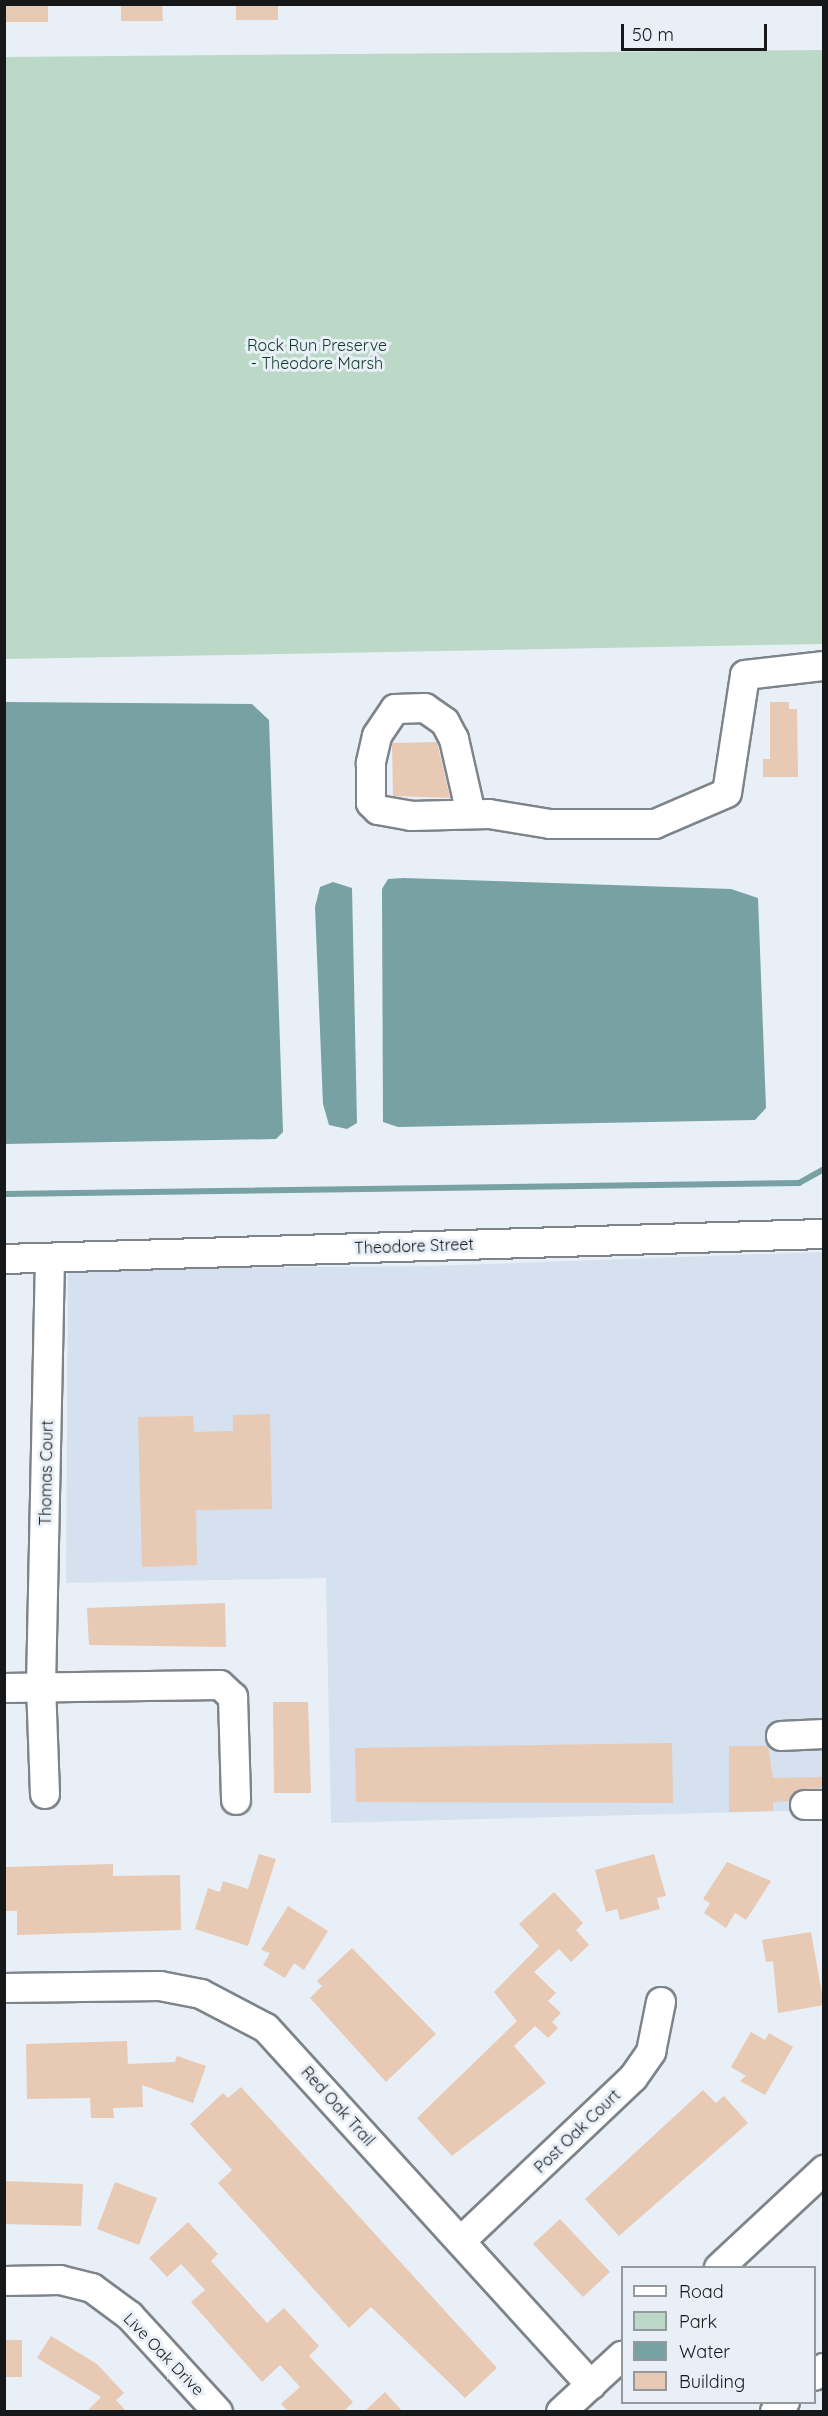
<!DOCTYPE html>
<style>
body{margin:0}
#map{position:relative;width:828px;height:2416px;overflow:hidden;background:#e8eff7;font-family:Quicksand,sans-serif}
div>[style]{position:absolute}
.built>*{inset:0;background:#d5e1ee}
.green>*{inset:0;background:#bbd9c6}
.water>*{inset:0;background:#77a1a3}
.stream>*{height:6px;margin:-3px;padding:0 3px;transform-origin:3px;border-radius:3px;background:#77a1a3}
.building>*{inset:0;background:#e8c9b4}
.roads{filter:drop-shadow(2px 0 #7d848a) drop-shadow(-2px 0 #7d848a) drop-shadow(0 2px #7d848a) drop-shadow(0 -2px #7d848a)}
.minor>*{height:28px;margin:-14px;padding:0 14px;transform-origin:14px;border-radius:14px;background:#fff}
span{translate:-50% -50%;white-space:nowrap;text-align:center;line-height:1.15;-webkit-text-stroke:6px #e8eff7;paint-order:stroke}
.park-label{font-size:16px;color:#0f3924}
.street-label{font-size:16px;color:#151719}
.frame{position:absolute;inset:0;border:6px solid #151719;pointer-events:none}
.legend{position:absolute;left:621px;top:2266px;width:195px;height:138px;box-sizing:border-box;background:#e8eff7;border:2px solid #94999e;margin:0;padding:8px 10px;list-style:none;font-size:18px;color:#151719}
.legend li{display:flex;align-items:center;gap:12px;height:30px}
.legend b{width:30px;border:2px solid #94999e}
.scale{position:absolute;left:621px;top:24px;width:146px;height:27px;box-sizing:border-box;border:3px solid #151719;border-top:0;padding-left:8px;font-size:18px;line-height:21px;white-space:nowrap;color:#151719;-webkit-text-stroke:4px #e8eff7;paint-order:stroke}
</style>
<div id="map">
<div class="built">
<div style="clip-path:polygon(823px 1252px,823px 1810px,331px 1823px,326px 1578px,66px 1583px,68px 1269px,431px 1266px)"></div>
</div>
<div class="green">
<div style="clip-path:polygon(823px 50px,823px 644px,5px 659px,5px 57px)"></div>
</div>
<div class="water">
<div style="clip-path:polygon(5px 702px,252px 704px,269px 720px,283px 1132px,276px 1139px,5px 1144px)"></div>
<div style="clip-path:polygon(404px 878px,731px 889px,758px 898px,766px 1108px,755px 1120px,398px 1127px,383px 1122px,382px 889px,388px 879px)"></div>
<div style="clip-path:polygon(333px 882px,352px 888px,357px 1123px,347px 1129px,329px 1125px,323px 1104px,315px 907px,320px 887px)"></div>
</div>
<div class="stream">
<div style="left:4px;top:1194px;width:795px;rotate:-0.79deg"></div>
<div style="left:799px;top:1183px;width:29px;rotate:-29deg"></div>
</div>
<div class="building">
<div style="clip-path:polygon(6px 4px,48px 4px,48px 22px,6px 22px)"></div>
<div style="clip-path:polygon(121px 4px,162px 4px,163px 21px,121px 21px)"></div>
<div style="clip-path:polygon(236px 4px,278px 4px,278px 20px,236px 20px)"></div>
<div style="clip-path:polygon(770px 702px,789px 702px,789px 709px,797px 709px,798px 777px,763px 777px,763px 759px,770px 759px)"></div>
<div style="clip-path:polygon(437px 742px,450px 798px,393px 796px,392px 743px)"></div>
<div style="clip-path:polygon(270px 1414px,272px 1509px,196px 1510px,197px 1565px,142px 1567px,138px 1417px,193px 1416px,194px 1432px,233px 1431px,233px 1415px)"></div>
<div style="clip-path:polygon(225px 1603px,226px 1647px,89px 1645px,87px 1608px)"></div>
<div style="clip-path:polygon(273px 1702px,308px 1702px,311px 1793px,274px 1793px)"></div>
<div style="clip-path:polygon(672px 1743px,673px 1803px,356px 1802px,355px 1748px)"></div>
<div style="clip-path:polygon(729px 1746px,768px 1746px,773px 1778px,824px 1777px,824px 1788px,797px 1790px,789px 1801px,773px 1802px,773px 1811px,729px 1812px)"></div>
<div style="clip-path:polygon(259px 1854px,276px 1859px,248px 1946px,195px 1929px,208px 1888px,220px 1892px,223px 1881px,248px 1889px)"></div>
<div style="clip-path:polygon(654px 1854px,666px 1896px,657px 1898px,660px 1909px,620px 1920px,617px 1909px,606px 1912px,595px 1870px)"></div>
<div style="clip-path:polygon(727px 1862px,771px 1881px,746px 1920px,735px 1913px,726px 1928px,704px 1913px,710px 1903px,703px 1899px)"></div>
<div style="clip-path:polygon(113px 1864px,113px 1876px,180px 1875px,181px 1930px,17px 1935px,17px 1911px,5px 1911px,5px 1867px)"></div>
<div style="clip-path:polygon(554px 1892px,583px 1923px,576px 1930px,589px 1945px,571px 1962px,559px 1949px,534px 1972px,556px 1993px,548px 2001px,561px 2013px,552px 2022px,558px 2028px,548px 2038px,535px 2026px,514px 2046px,546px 2083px,452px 2156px,417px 2118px,517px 2021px,494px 1992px,539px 1946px,519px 1924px)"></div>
<div style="clip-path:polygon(288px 1906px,328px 1931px,304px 1970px,294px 1963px,285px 1978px,263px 1965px,270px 1953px,261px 1950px)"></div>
<div style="clip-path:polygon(811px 1932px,824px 2005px,778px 2013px,773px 1961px,766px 1962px,762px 1940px)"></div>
<div style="clip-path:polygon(352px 1948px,436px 2034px,386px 2082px,310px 1998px,322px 1986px,317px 1981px)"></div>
<div style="clip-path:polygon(751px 2032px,765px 2040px,769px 2033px,793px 2047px,765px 2095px,740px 2081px,746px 2076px,731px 2067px)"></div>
<div style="clip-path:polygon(127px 2041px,128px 2064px,175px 2062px,177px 2056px,206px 2066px,193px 2103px,142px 2085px,143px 2107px,113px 2108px,114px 2118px,91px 2118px,90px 2098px,27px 2099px,26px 2044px)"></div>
<div style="clip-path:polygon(241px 2087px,497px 2368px,465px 2398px,371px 2307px,349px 2328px,218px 2183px,232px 2170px,190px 2124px,223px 2093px,228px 2098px)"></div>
<div style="clip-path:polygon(703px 2090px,716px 2103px,724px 2096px,748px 2123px,619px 2236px,585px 2199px)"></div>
<div style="clip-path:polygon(4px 2181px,83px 2184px,81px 2226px,4px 2224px)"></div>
<div style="clip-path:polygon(115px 2182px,157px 2198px,139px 2245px,97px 2229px)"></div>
<div style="clip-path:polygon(560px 2219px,610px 2272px,583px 2297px,533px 2244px)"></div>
<div style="clip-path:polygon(188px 2222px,218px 2254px,211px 2261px,267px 2323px,284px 2308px,319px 2346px,309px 2356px,353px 2402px,343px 2412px,289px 2412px,281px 2404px,300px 2387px,280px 2365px,262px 2382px,191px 2302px,205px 2290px,181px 2264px,167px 2277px,149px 2258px)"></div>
<div style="clip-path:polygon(51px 2336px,97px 2364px,124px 2393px,116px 2400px,127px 2412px,86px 2412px,101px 2397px,37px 2358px)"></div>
<div style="clip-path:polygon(4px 2340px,22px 2340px,22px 2377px,4px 2377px)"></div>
<div style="clip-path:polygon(385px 2392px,403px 2412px,364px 2412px)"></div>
</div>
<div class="roads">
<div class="minor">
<div style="left:471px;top:814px;width:77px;rotate:-102.8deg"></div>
<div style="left:454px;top:739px;width:19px;rotate:-118deg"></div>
<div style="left:445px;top:722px;width:24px;rotate:-145deg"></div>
<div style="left:425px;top:708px;width:30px;rotate:178deg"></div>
<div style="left:395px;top:709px;width:32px;rotate:124deg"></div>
<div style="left:377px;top:736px;width:28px;rotate:103deg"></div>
<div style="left:371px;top:763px;width:40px;rotate:90deg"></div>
<div style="left:371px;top:803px;width:10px;rotate:45deg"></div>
<div style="left:378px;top:810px;width:34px;rotate:10deg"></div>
<div style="left:411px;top:816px;width:78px;rotate:-1.5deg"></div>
<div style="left:489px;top:814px;width:62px;rotate:9.3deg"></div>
<div style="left:550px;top:824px;width:105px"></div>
<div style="left:655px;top:824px;width:78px;rotate:-23.3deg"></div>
<div style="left:727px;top:793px;width:119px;rotate:-81.3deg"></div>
<div style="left:745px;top:675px;width:80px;rotate:-6.5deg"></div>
<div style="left:4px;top:1259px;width:820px;rotate:-1.75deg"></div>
<div style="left:4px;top:1688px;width:216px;rotate:-0.8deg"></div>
<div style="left:220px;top:1685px;width:18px;rotate:43deg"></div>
<div style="left:233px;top:1697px;width:103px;rotate:88.3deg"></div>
<div style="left:781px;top:1736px;width:43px;rotate:-2.7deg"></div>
<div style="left:45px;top:1794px;width:107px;rotate:-92.1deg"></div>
<div style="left:41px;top:1687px;width:429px;rotate:-88.8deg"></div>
<div style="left:805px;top:1805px;width:19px"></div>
<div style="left:4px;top:1988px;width:156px;rotate:-0.7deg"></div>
<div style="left:160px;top:1986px;width:42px;rotate:11deg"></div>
<div style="left:201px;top:1994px;width:73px;rotate:27.6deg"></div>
<div style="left:266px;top:2028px;width:483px;rotate:47.7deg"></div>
<div style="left:461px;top:2241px;width:237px;rotate:-43.5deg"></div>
<div style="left:633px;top:2078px;width:32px;rotate:-55deg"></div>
<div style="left:651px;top:2052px;width:51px;rotate:-78.7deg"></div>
<div style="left:719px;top:2268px;width:144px;rotate:-43deg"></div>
<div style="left:4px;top:2281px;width:56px;rotate:-1deg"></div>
<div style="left:60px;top:2280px;width:33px;rotate:14deg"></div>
<div style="left:92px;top:2288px;width:47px;rotate:36.4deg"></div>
<div style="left:130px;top:2316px;width:130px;rotate:47.5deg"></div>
<div style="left:814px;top:2376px;width:13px;rotate:-39deg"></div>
<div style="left:561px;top:2412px;width:83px;rotate:-42.6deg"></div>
<div style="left:775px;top:2412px;width:14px;rotate:-45deg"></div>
</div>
</div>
<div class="park-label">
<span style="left:317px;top:354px">Rock Run Preserve<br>- Theodore Marsh</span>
</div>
<div class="street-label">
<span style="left:414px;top:1246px;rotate:-2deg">Theodore Street</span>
<span style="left:46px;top:1473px;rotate:-89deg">Thomas Court</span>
<span style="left:338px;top:2106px;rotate:48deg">Red Oak Trail</span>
<span style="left:577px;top:2131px;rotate:-44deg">Post Oak Court</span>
<span style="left:164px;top:2354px;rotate:46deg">Live Oak Drive</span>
</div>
<div class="frame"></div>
<ul class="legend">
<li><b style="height:8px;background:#fff"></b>Road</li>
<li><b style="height:16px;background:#bbd9c6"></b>Park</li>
<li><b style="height:16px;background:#77a1a3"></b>Water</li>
<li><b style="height:16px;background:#e8c9b4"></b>Building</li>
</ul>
<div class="scale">50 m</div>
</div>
